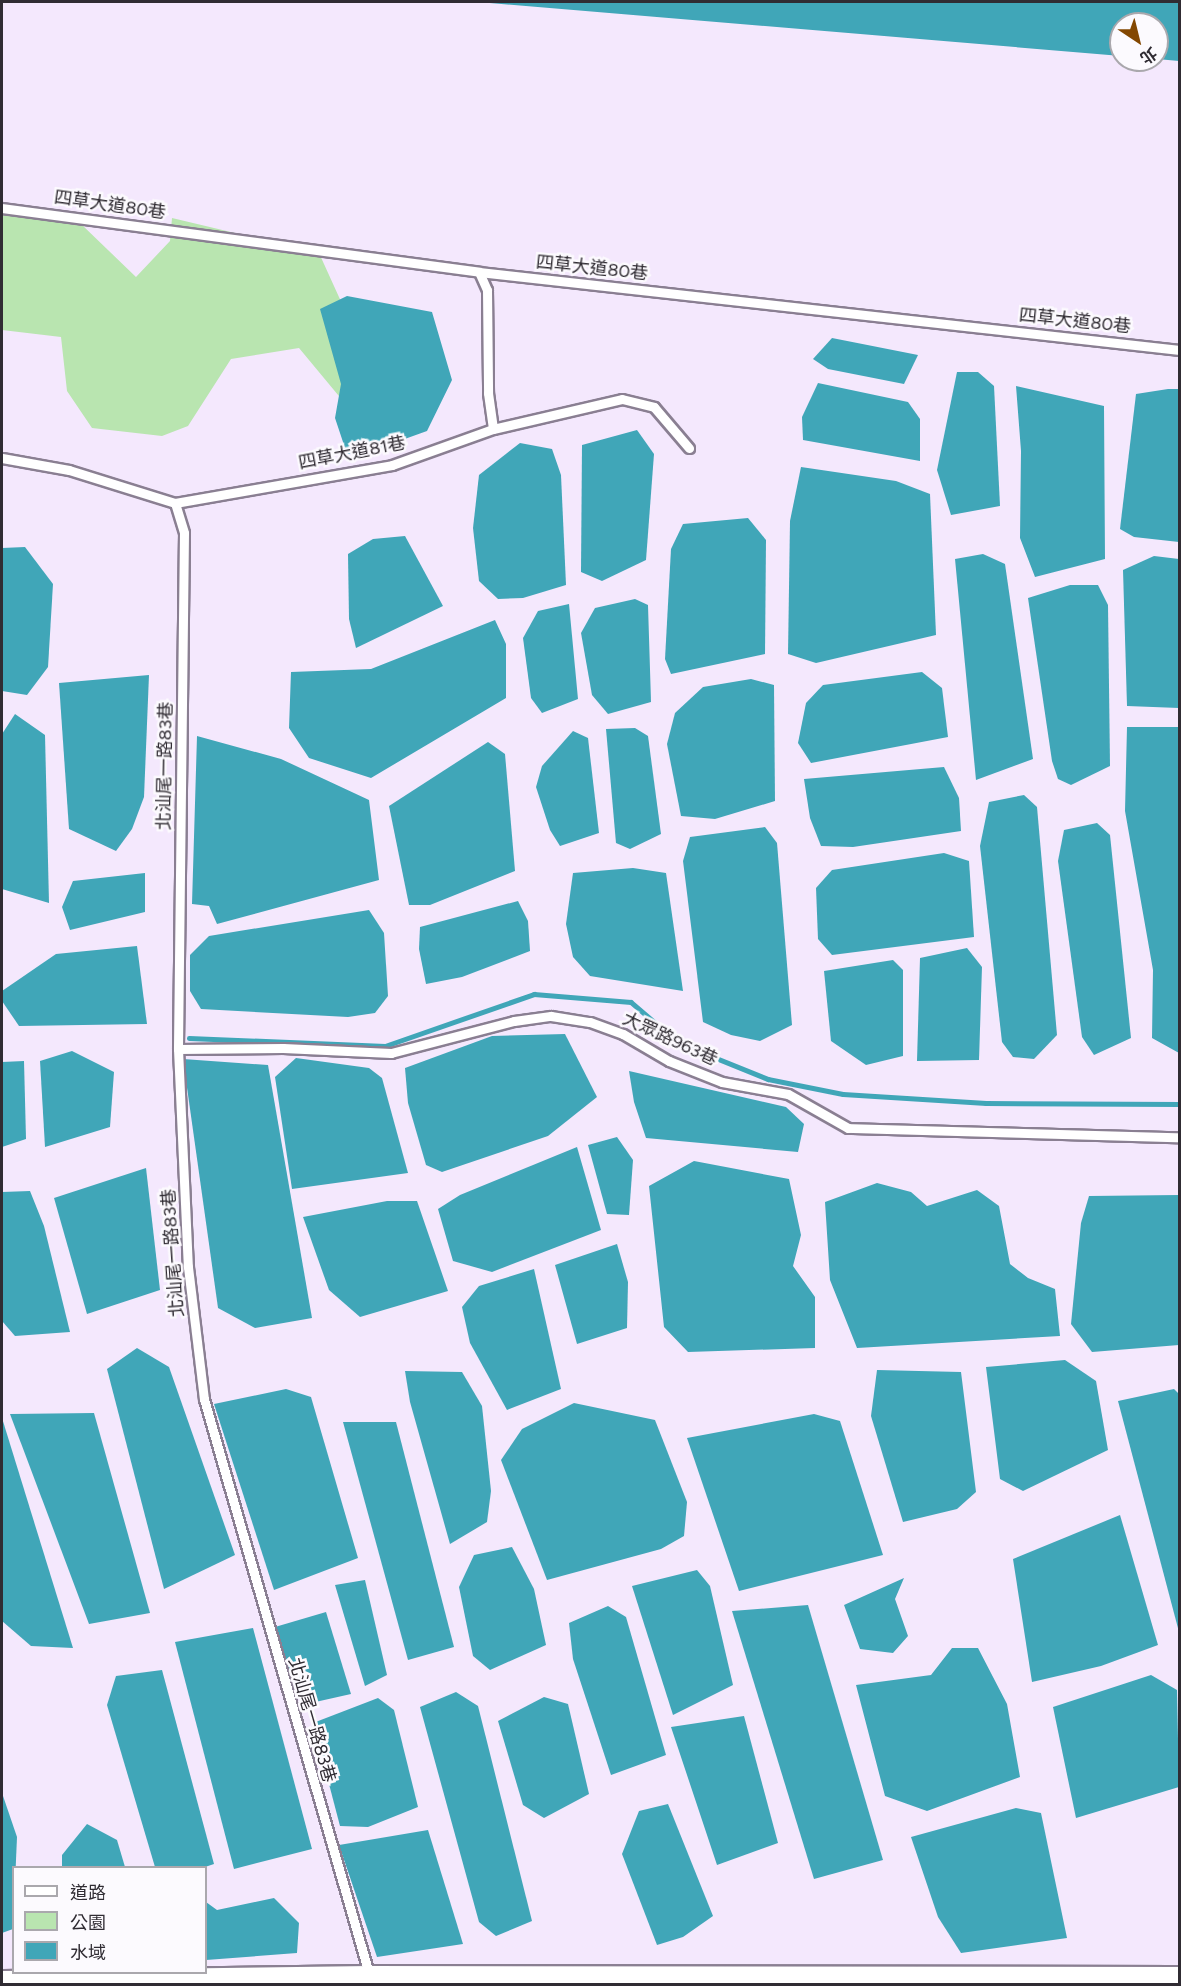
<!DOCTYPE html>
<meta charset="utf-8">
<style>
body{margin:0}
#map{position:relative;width:1181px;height:1986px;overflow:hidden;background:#f4e8fd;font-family:Figtree,"Noto Sans TC",sans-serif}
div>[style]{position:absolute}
.green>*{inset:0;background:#b9e5b0}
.water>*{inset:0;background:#40a6b8}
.stream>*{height:4.5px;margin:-2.25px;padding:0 2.25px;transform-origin:2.25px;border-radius:2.25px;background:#40a6b8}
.roads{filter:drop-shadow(2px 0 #8a7f92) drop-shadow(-2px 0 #8a7f92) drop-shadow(0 2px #8a7f92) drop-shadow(0 -2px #8a7f92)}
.lane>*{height:9px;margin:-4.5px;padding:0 4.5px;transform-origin:4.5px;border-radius:4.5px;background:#fff}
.secondary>*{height:26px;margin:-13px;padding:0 13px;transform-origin:13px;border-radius:13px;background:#fff}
span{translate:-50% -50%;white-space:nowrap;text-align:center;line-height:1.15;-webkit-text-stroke:5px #fcfafe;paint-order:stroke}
.street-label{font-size:18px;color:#302c33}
.frame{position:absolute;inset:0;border:3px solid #302c33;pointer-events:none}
.legend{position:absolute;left:12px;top:1866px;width:195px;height:108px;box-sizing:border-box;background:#fcfafe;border:2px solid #aaa8ad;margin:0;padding:8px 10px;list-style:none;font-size:18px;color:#302c33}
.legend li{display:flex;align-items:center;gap:12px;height:30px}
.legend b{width:30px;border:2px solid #aaa8ad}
.north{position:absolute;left:1109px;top:12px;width:60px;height:60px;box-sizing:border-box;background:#fcfafe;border:2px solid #aaa8ad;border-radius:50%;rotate:145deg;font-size:16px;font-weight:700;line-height:24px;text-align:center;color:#302c33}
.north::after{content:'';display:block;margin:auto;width:21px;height:27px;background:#834701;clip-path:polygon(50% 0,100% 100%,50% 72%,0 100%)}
</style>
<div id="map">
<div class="green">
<div style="clip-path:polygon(2px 209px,81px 224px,136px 277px,170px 241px,172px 218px,319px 253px,363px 350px,348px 407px,299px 348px,231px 359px,188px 426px,162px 436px,92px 428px,67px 391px,61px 337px,2px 330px)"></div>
</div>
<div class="water">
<div style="clip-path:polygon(478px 2px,1179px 2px,1179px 61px,1157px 59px,1157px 24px,1121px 24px,1121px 56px)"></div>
<div style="clip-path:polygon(347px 296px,432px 312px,452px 380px,427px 431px,374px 450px,347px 454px,335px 418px,341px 384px,320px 309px)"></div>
<div style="clip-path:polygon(832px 338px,918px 355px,904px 384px,828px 369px,813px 359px)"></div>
<div style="clip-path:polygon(957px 372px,978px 372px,994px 386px,1000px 506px,951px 515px,937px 470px)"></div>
<div style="clip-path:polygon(818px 383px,908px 402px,920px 419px,920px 461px,803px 440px,802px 417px)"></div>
<div style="clip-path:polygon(1016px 386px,1104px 406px,1105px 559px,1035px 577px,1020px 538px,1021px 451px)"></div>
<div style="clip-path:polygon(1168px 389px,1179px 389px,1179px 542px,1134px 537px,1120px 529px,1136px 394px)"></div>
<div style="clip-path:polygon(637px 430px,654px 454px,646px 560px,602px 581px,581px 572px,582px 445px)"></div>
<div style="clip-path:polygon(520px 443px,552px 449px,561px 475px,566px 585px,523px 598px,498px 599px,479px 581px,473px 528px,479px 475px)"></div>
<div style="clip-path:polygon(801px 467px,896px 481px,930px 494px,936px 635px,816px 663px,788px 654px,790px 521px)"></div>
<div style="clip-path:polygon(748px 518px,766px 540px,765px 654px,671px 674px,665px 659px,671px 549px,683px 524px)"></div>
<div style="clip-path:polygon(405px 536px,443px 606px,356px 648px,349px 619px,348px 554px,373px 539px)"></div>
<div style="clip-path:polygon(25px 547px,53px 584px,48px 667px,27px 695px,2px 691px,2px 548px)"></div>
<div style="clip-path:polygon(983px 554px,1005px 564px,1033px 759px,976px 780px,955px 559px)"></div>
<div style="clip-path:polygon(1154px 556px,1179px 559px,1179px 708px,1127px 706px,1123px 570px)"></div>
<div style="clip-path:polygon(1070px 585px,1098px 585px,1108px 605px,1110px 766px,1071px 785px,1058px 779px,1052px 761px,1028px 598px)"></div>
<div style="clip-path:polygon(635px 599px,648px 605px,651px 702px,608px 714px,592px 695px,581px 633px,595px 608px)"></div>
<div style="clip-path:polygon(569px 604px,578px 699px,542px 713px,531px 698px,523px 638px,538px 611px)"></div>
<div style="clip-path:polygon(495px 620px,506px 644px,506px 698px,371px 778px,309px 758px,289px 728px,291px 672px,371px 669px)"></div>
<div style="clip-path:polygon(922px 672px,942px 688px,948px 737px,811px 763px,798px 743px,806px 703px,823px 685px)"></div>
<div style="clip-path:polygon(149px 675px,144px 797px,132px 829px,116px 851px,69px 829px,59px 683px)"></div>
<div style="clip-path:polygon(751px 679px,774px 685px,775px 801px,715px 819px,681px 816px,667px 744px,675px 713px,703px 687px)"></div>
<div style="clip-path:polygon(15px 714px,45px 735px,49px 903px,2px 889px,2px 734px)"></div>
<div style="clip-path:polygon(1127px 727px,1179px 727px,1179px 1053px,1152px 1038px,1153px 970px,1125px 811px)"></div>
<div style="clip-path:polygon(635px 728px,648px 736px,661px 834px,630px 849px,616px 843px,606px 729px)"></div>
<div style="clip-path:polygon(573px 731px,588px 738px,599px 833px,560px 846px,550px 830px,536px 787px,542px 766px)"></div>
<div style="clip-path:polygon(197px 736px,281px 759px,369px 800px,379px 880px,217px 924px,209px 906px,192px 904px)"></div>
<div style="clip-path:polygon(488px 742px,505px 754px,515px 871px,430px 905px,409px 905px,389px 806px)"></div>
<div style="clip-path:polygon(944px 767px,959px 798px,961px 831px,853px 847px,821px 846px,810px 818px,804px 779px)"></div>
<div style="clip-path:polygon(1024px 795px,1037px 807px,1057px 1035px,1034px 1059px,1013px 1057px,1002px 1042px,980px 846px,989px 802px)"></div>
<div style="clip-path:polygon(1097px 823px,1110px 835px,1131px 1038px,1094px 1055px,1082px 1037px,1058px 861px,1064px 830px)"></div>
<div style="clip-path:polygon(765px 827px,777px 843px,792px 1025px,760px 1041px,731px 1035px,703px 1022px,683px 861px,690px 837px)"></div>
<div style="clip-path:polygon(944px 853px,969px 861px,974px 937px,832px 955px,818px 939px,816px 888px,832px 870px)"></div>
<div style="clip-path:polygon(633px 868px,666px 873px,683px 991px,590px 976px,573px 957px,566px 924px,573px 873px)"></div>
<div style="clip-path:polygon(145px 873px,145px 912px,70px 930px,62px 907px,73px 881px)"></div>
<div style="clip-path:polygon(518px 901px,528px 921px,530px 951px,462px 977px,426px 984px,419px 949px,420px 927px)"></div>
<div style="clip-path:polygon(369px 910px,384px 933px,388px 996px,375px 1013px,348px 1017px,201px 1009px,190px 991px,190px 955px,209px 936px)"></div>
<div style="clip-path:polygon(137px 946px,147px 1024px,19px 1026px,2px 1001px,2px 991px,56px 954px)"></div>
<div style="clip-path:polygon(967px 948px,982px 967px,979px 1060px,917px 1061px,920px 958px)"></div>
<div style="clip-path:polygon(893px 960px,903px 970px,903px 1056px,866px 1065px,831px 1041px,824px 971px)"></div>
<div style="clip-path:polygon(565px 1034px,597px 1097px,548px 1136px,442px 1172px,426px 1165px,408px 1103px,405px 1068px,492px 1036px)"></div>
<div style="clip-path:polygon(72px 1051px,114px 1072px,110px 1127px,45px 1147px,40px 1061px)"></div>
<div style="clip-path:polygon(296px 1058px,369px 1068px,382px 1078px,408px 1173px,292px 1189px,275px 1077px)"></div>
<div style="clip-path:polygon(183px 1059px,268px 1065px,312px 1318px,255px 1328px,218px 1308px)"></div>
<div style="clip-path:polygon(24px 1061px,26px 1139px,2px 1147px,2px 1062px)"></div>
<div style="clip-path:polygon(629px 1071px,786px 1107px,804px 1124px,798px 1152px,646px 1138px,634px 1102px)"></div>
<div style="clip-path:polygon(617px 1137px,633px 1160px,629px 1215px,607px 1214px,588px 1145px)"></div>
<div style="clip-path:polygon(577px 1147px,601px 1230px,492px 1272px,453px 1261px,438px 1209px,460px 1195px)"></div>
<div style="clip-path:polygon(694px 1161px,789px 1179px,801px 1235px,793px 1266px,815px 1297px,815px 1348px,688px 1352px,664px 1327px,649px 1186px)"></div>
<div style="clip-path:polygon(146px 1168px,160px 1290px,87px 1314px,54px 1198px)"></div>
<div style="clip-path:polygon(877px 1183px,911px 1192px,927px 1206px,977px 1190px,999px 1206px,1010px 1264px,1028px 1278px,1055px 1289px,1060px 1336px,857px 1348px,830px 1280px,825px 1202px)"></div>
<div style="clip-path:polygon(30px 1191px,44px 1226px,70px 1332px,15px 1336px,2px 1321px,2px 1192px)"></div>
<div style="clip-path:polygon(1179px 1195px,1179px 1345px,1092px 1352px,1071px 1324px,1081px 1223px,1089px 1196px)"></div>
<div style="clip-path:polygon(387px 1201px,417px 1201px,448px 1291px,360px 1317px,329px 1290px,303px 1217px)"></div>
<div style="clip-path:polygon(617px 1244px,628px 1282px,627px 1328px,577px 1344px,555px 1265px)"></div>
<div style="clip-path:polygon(534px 1269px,561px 1389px,507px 1410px,470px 1343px,462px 1307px,479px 1286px)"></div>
<div style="clip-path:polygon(137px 1348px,169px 1367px,235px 1555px,164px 1589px,107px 1369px)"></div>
<div style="clip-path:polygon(1065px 1360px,1096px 1381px,1108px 1450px,1023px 1491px,1000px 1479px,986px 1367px)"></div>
<div style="clip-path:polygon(877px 1370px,961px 1372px,976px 1492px,957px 1509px,903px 1522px,871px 1416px)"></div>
<div style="clip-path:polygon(405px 1371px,462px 1372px,482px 1406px,491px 1491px,487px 1522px,450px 1544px,410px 1402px)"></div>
<div style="clip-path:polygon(286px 1389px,311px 1397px,358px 1558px,274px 1590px,214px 1404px)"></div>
<div style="clip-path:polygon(1174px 1389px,1180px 1395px,1179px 1632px,1118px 1401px)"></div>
<div style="clip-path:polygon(574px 1403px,655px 1420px,687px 1502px,684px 1536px,661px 1549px,547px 1580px,501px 1460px,522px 1429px)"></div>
<div style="clip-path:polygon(94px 1413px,150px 1613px,89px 1624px,10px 1414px)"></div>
<div style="clip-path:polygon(814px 1414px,840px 1421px,883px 1555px,739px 1591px,687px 1438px)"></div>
<div style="clip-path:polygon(2px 1418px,73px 1648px,31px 1646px,2px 1621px)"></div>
<div style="clip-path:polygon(343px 1422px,396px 1422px,454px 1647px,408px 1660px)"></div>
<div style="clip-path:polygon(1120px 1515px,1158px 1645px,1101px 1666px,1032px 1682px,1013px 1559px)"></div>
<div style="clip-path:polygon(512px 1547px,534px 1589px,546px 1645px,490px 1670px,473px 1656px,459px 1587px,474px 1555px)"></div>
<div style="clip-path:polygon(697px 1570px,710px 1586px,733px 1685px,673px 1715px,632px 1586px)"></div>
<div style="clip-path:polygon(904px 1578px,895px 1599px,908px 1636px,893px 1653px,860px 1649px,844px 1605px)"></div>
<div style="clip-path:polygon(365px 1580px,387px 1675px,365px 1686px,335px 1585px)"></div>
<div style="clip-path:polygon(808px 1605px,883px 1860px,814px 1879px,732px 1611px)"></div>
<div style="clip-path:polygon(608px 1606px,626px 1617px,666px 1755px,611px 1775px,573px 1659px,569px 1623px)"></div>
<div style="clip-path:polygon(326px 1612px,351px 1694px,302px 1705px,275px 1627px)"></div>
<div style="clip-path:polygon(253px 1628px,312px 1849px,234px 1869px,175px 1642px)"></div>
<div style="clip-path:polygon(952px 1648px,978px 1648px,1007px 1704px,1020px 1777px,927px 1811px,885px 1796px,856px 1685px,931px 1675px)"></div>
<div style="clip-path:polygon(162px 1670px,214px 1864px,205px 1867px,155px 1867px,107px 1705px,116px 1676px)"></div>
<div style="clip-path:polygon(1151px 1675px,1177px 1690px,1179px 1787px,1076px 1818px,1053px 1707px)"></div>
<div style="clip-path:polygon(456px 1692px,478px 1706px,532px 1921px,496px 1936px,479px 1922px,420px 1707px)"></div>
<div style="clip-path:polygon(544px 1697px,568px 1704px,589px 1794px,544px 1818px,523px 1805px,498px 1721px)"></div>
<div style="clip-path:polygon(378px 1698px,394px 1710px,418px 1807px,368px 1827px,340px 1826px,313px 1723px)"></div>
<div style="clip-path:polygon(744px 1716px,778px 1843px,717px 1865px,671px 1727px)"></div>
<div style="clip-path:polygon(2px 1793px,17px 1837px,13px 1929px,2px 1933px)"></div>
<div style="clip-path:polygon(668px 1804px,713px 1916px,683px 1937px,657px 1945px,622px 1854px,639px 1811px)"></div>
<div style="clip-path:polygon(1016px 1808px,1041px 1813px,1067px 1938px,961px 1953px,938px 1917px,911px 1837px)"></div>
<div style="clip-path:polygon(87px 1824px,117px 1840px,125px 1867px,62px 1867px,62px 1855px)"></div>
<div style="clip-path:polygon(428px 1830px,463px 1944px,377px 1957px,339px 1845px)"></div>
<div style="clip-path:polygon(274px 1898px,299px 1923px,297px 1953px,206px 1960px,206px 1902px,217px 1910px)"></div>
</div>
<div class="stream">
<div style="left:189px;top:1038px;width:196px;rotate:2.3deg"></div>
<div style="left:385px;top:1046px;width:158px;rotate:-19.2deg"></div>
<div style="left:534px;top:994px;width:97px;rotate:4.7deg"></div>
<div style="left:631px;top:1002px;width:63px;rotate:40.5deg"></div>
<div style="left:679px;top:1043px;width:96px;rotate:22deg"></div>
<div style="left:768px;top:1079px;width:76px;rotate:11.3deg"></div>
<div style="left:843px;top:1094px;width:143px;rotate:3.6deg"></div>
<div style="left:986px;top:1103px;width:194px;rotate:0.3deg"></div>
</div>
<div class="roads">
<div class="lane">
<div style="left:2px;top:208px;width:481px;rotate:7.6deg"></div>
<div style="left:479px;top:272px;width:705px;rotate:6.35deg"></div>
<div style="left:479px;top:272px;width:20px;rotate:66deg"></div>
<div style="left:487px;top:290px;width:103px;rotate:89.4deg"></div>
<div style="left:488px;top:393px;width:36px;rotate:82deg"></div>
<div style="left:2px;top:458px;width:68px;rotate:10.2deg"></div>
<div style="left:69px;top:470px;width:111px;rotate:17.3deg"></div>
<div style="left:175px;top:503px;width:220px;rotate:-9.9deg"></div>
<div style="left:392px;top:465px;width:107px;rotate:-19.6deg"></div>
<div style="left:493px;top:429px;width:132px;rotate:-13.1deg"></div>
<div style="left:622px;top:399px;width:33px;rotate:14deg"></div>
<div style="left:654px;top:407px;width:54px;rotate:49.5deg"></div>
<div style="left:175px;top:503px;width:31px;rotate:73deg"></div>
<div style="left:184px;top:533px;width:516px;rotate:90.67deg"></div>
<div style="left:178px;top:1049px;width:218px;rotate:87.4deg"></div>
<div style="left:188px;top:1267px;width:133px;rotate:83.1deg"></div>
<div style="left:204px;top:1399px;width:601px;rotate:73.98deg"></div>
<div style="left:178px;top:1049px;width:105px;rotate:-0.5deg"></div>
<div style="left:283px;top:1048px;width:108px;rotate:2.7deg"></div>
<div style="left:391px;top:1053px;width:127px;rotate:-14.6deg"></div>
<div style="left:514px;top:1021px;width:37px;rotate:-8deg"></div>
<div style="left:551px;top:1016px;width:39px;rotate:9deg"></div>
<div style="left:590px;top:1022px;width:35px;rotate:20deg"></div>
<div style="left:623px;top:1034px;width:53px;rotate:30.4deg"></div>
<div style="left:669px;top:1061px;width:57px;rotate:21.6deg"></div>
<div style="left:722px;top:1082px;width:67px;rotate:10.3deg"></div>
<div style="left:788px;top:1094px;width:69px;rotate:29.5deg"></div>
<div style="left:848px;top:1128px;width:332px;rotate:1.6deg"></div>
</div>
<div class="secondary">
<div style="left:4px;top:1984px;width:366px;rotate:-0.8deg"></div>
<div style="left:370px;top:1979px;width:810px;rotate:0.07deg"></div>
</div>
</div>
<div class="street-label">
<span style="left:110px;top:205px;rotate:8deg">四草大道80巷</span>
<span style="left:592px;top:268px;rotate:6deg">四草大道80巷</span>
<span style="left:1075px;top:321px;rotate:6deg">四草大道80巷</span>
<span style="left:352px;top:453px;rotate:-11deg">四草大道81巷</span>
<span style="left:165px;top:766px;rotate:-89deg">北汕尾一路83巷</span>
<span style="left:670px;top:1039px;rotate:25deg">大眾路963巷</span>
<span style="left:173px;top:1253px;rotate:-94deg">北汕尾一路83巷</span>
<span style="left:312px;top:1720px;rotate:74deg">北汕尾一路83巷</span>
</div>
<div class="frame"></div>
<ul class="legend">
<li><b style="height:8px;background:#fff"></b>道路</li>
<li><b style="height:16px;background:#b9e5b0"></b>公園</li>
<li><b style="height:16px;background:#40a6b8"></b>水域</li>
</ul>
<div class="north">北</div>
</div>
